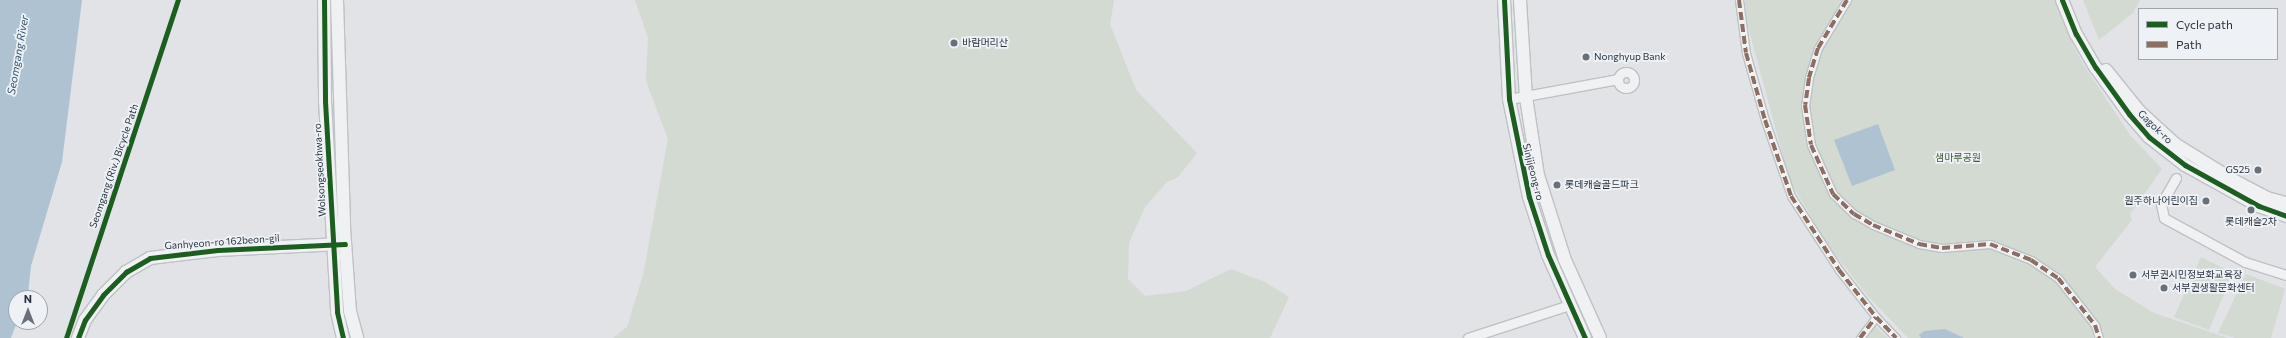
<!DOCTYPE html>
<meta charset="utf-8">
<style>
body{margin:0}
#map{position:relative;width:2286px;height:338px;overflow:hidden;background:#e1e3e6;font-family:Commissioner,"Noto Sans KR",sans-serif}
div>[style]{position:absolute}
.green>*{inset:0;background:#d2dad1}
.water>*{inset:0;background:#afc2d1}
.roads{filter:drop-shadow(1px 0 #bfc1c4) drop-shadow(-1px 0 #bfc1c4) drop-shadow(0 1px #bfc1c4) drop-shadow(0 -1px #bfc1c4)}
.pedestrian>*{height:7px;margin:-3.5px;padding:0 3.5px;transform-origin:3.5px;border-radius:3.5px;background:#f0f1f2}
.minor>*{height:9px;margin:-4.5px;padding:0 4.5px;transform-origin:4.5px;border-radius:4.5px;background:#f0f1f2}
.minor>.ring{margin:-4.5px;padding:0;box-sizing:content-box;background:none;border:9px solid #f0f1f2;border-radius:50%}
.tertiary>*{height:12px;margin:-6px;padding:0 6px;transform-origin:6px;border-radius:6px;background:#f0f1f2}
.quiet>*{height:4px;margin-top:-2px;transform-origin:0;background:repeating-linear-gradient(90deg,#8d6e63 0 8px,transparent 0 12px)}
.cycleway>*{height:5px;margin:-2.5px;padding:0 2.5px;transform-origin:2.5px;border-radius:2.5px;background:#1b5e20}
.dots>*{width:11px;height:11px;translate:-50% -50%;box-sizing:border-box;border:2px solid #eef2f6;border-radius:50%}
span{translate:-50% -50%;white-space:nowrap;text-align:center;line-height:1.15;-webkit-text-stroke:3.5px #eef2f6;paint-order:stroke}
.poi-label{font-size:10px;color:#28323f}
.left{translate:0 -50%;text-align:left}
.right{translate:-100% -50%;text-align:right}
.street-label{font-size:10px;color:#28323f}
.park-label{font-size:10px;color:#3f5a35}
.water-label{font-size:11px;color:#325472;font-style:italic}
.legend{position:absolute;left:2138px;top:8px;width:140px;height:52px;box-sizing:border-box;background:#eef2f6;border:1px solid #9fa5ad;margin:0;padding:5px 7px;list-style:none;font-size:12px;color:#28323f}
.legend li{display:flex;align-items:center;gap:8px;height:20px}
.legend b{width:20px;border:1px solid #9fa5ad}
.north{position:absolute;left:8px;top:290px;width:40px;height:40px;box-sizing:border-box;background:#eef2f6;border:1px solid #9fa5ad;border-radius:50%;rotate:0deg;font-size:11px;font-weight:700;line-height:16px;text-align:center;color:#28323f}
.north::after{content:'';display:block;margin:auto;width:14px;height:18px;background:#697079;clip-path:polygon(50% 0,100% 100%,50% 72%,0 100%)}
</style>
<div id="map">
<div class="green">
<div style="clip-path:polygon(635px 0,1114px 0,1110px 24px,1136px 90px,1197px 153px,1178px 177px,1167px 182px,1145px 207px,1129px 243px,1128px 279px,1145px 296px,1186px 291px,1231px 269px,1265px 282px,1289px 297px,1270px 338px,613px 338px,627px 327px,643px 275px,668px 139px,646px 81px,648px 38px)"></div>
<div style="clip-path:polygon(1745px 0,2057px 0,2074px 47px,2085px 67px,2130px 135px,2162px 169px,2130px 214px,2132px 220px,2095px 267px,2115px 289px,2154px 313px,2228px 338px,1908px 338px,1867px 295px,1827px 244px,1789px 179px,1746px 19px)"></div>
<div style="clip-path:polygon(2083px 0,2140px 0,2133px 13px,2099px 40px)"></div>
<div style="clip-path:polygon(2201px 257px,2233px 273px,2209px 330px,2174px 317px)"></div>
<div style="clip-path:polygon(2246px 274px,2285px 289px,2271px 338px,2236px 338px,2218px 333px)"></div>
<div style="clip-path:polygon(1874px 325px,1888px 338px,1864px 338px)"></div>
</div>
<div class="water">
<div style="clip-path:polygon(0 0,82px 0,62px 162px,31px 266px,28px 294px,26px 298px,16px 298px,17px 322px,11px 338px,0 338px)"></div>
<div style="clip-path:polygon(1878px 124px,1895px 170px,1852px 186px,1834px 140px)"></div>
<div style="clip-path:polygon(1945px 329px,1964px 338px,1921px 338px,1919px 335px,1924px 331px)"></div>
</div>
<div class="roads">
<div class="pedestrian">
<div style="left:1739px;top:0;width:53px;rotate:82.5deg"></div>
<div style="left:1746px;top:53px;width:70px;rotate:74.2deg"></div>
<div style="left:1765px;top:120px;width:80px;rotate:71.1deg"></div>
<div style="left:1791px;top:196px;width:88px;rotate:57deg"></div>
<div style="left:1839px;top:270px;width:60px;rotate:51.8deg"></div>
<div style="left:1876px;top:317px;width:29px;rotate:46deg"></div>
<div style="left:1847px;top:0;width:56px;rotate:121.1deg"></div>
<div style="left:1818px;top:48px;width:31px;rotate:107deg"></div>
<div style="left:1809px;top:78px;width:27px;rotate:98deg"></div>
<div style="left:1805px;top:105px;width:40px;rotate:81.5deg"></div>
<div style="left:1811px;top:145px;width:54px;rotate:65.8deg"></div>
<div style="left:1833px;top:194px;width:29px;rotate:44deg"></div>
<div style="left:1854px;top:214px;width:22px;rotate:30deg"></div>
<div style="left:1873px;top:225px;width:50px;rotate:22.4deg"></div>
<div style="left:1919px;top:244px;width:23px;rotate:10deg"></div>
<div style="left:1942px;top:248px;width:48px;rotate:-4.8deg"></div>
<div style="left:1990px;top:244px;width:44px;rotate:21.3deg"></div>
<div style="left:2031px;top:260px;width:32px;rotate:34deg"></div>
<div style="left:2058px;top:278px;width:60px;rotate:51.8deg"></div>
<div style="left:2095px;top:325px;width:14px;rotate:73deg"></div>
<div style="left:1860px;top:338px;width:26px;rotate:-53deg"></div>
</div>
<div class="minor">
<div class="ring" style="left:1618px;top:72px;width:7px;height:7px"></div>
<div style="left:1509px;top:99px;width:111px;rotate:-10.4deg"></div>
<div style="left:2176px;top:178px;width:30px;rotate:120deg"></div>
<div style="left:2161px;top:204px;width:14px;rotate:78deg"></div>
<div style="left:2164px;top:218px;width:92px;rotate:28.5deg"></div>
<div style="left:2245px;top:262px;width:43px;rotate:17.6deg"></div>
<div style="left:1468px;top:338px;width:106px;rotate:-18.1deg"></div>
</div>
<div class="tertiary">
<div style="left:324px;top:0;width:101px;rotate:89.4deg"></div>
<div style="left:325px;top:101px;width:211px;rotate:86.7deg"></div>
<div style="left:337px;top:312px;width:27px;rotate:77deg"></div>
<div style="left:337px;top:0;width:228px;rotate:88.2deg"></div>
<div style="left:344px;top:228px;width:83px;rotate:85.9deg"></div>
<div style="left:350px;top:311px;width:28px;rotate:75deg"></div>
<div style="left:1504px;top:0;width:99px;rotate:87.1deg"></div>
<div style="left:1509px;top:99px;width:100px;rotate:78.5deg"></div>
<div style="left:1529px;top:197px;width:61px;rotate:71.9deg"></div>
<div style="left:1548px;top:255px;width:91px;rotate:66deg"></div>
<div style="left:1520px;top:0;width:97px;rotate:86.5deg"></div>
<div style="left:1526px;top:97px;width:79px;rotate:81.3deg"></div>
<div style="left:1538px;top:175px;width:89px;rotate:72.4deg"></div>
<div style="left:1565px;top:260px;width:85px;rotate:65.8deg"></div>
<div style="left:2062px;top:0;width:37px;rotate:68deg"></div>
<div style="left:2076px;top:34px;width:39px;rotate:60deg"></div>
<div style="left:2096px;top:68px;width:57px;rotate:54.3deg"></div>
<div style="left:2129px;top:114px;width:30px;rotate:49deg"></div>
<div style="left:2149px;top:137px;width:46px;rotate:37.9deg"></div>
<div style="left:2185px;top:165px;width:85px;rotate:29deg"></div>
<div style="left:2259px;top:206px;width:29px;rotate:20deg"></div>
<div style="left:2106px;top:70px;width:53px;rotate:51.2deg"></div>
<div style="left:2139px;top:111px;width:49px;rotate:42.5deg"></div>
<div style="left:2175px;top:144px;width:70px;rotate:31.7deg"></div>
<div style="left:2235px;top:181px;width:36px;rotate:28deg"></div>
<div style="left:2267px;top:198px;width:20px;rotate:15deg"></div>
<div style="left:78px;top:338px;width:19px;rotate:-69deg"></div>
<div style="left:85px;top:320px;width:31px;rotate:-54deg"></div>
<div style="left:103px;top:295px;width:33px;rotate:-45deg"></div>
<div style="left:126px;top:272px;width:28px;rotate:-30deg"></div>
<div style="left:150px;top:258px;width:68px;rotate:-6.7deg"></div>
<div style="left:218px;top:250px;width:122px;rotate:-2.8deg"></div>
</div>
</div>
<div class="quiet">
<div style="left:1739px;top:0;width:53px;rotate:82.5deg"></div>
<div style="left:1746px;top:53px;width:70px;rotate:74.2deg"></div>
<div style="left:1765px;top:120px;width:80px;rotate:71.1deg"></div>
<div style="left:1791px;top:196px;width:88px;rotate:57deg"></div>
<div style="left:1839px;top:270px;width:60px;rotate:51.8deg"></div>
<div style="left:1876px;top:317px;width:29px;rotate:46deg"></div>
<div style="left:1847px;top:0;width:56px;rotate:121.1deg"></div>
<div style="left:1818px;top:48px;width:31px;rotate:107deg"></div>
<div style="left:1809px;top:78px;width:27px;rotate:98deg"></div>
<div style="left:1805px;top:105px;width:40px;rotate:81.5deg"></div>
<div style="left:1811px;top:145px;width:54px;rotate:65.8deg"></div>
<div style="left:1833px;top:194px;width:29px;rotate:44deg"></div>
<div style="left:1854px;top:214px;width:22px;rotate:30deg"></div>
<div style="left:1873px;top:225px;width:50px;rotate:22.4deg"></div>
<div style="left:1919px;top:244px;width:23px;rotate:10deg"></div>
<div style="left:1942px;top:248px;width:48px;rotate:-4.8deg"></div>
<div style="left:1990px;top:244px;width:44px;rotate:21.3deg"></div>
<div style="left:2031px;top:260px;width:32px;rotate:34deg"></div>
<div style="left:2058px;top:278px;width:60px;rotate:51.8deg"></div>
<div style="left:2095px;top:325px;width:14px;rotate:73deg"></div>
<div style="left:1860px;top:338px;width:26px;rotate:-53deg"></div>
</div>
<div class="cycleway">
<div style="left:324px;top:0;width:101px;rotate:89.4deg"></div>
<div style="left:325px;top:101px;width:211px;rotate:86.7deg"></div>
<div style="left:337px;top:312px;width:27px;rotate:77deg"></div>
<div style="left:1504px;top:0;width:99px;rotate:87.1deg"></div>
<div style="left:1509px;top:99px;width:100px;rotate:78.5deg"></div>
<div style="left:1529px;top:197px;width:61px;rotate:71.9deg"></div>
<div style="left:1548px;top:255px;width:91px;rotate:66deg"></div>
<div style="left:2062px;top:0;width:37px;rotate:68deg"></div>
<div style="left:2076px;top:34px;width:39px;rotate:60deg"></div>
<div style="left:2096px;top:68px;width:57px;rotate:54.3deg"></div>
<div style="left:2129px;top:114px;width:30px;rotate:49deg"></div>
<div style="left:2149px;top:137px;width:46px;rotate:37.9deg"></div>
<div style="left:2185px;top:165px;width:85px;rotate:29deg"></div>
<div style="left:2259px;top:206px;width:29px;rotate:20deg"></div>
<div style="left:66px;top:338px;width:356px;rotate:-71.7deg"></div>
<div style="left:78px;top:338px;width:19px;rotate:-69deg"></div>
<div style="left:85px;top:320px;width:31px;rotate:-54deg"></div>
<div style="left:103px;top:295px;width:33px;rotate:-45deg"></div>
<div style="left:126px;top:272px;width:28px;rotate:-30deg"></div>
<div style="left:150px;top:258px;width:68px;rotate:-6.7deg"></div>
<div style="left:218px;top:250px;width:127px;rotate:-2.7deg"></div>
</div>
<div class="dots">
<div style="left:954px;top:43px;background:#697079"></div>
<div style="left:1586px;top:57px;background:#697079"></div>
<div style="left:2258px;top:170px;background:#697079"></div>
<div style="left:1557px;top:185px;background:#697079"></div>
<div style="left:2206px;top:201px;background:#697079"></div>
<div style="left:2251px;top:210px;background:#697079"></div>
<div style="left:2133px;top:275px;background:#697079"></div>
<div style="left:2164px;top:288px;background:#697079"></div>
</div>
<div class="poi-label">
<span class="left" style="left:962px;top:43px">바람머리산</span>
<span class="left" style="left:1594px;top:57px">Nonghyup Bank</span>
<span class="right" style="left:2250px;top:170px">GS25</span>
<span class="left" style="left:1565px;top:185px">롯데캐슬골드파크</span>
<span class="right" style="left:2198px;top:201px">원주하나어린이집</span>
<span style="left:2251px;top:222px">롯데캐슬2차</span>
<span class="left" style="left:2141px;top:275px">서부권시민정보화교육장</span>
<span class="left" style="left:2172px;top:288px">서부권생활문화센터</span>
</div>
<div class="street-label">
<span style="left:2155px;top:127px;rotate:44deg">Gagok-ro</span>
<span style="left:114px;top:166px;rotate:-71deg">Seomgang (Riv.) Bicycle Path</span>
<span style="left:320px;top:170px;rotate:-93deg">Wolsongseokhwa-ro</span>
<span style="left:1533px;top:172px;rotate:76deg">Sinjijeong-ro</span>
<span style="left:222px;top:242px;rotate:-4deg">Ganhyeon-ro 162beon-gil</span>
</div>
<div class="park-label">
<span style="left:1958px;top:158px">샘마루공원</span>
</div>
<div class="water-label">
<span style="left:18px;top:55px;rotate:-80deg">Seomgang River</span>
</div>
<ul class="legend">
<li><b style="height:5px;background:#1b5e20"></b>Cycle path</li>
<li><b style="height:5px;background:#8d6e63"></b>Path</li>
</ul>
<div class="north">N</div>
</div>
